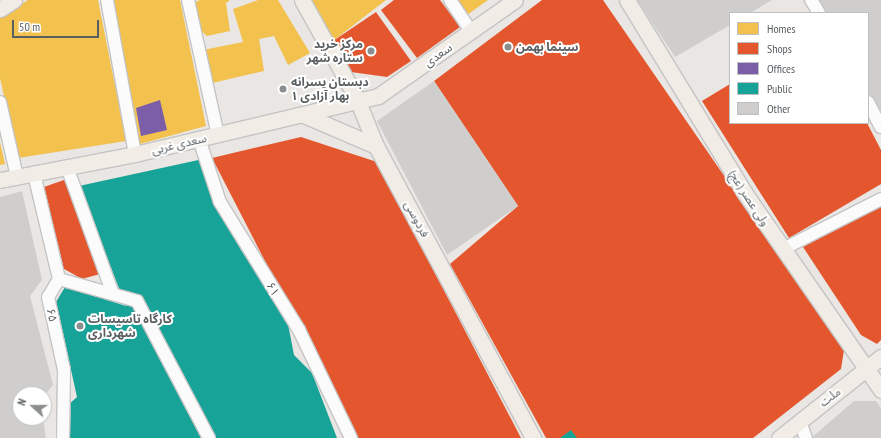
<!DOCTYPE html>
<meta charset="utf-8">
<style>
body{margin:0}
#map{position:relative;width:881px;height:438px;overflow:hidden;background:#e9e6e3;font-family:"PT Sans Narrow","Noto Sans Arabic",sans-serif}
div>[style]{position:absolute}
.homes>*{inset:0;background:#f2c14e}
.shops>*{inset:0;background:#e4572e}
.offices>*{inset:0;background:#7b5ea7}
.public>*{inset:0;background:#17a398}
.building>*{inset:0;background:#d0cecd}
.roads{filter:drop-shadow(1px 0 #c4c4c4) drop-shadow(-1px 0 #c4c4c4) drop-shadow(0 1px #c4c4c4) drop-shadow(0 -1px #c4c4c4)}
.minor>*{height:12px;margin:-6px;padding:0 6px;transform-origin:6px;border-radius:6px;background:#fcfbfb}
.major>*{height:15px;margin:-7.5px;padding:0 7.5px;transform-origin:7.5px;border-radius:7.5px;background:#f1ede6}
.dots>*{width:11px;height:11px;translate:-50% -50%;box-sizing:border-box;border:2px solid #fff;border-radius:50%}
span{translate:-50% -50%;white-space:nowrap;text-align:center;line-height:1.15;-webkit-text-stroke:4px #fff;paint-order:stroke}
.poi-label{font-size:12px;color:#595e61;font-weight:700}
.right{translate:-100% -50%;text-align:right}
.left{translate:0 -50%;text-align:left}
.street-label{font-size:12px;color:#595e61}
.legend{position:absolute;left:729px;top:12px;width:140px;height:112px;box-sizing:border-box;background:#fff;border:1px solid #bdbfc0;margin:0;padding:5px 7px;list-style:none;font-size:12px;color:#595e61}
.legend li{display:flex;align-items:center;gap:8px;height:20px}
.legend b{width:20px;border:1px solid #bdbfc0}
.north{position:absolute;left:12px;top:386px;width:40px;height:40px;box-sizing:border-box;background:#fff;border:1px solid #bdbfc0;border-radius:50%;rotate:291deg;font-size:11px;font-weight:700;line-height:16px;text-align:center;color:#595e61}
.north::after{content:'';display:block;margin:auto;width:14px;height:18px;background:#8b8e8e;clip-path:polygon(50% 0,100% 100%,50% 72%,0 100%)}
.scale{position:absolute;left:12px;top:20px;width:87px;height:18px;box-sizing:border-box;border:2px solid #595e61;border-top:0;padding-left:5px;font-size:12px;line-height:14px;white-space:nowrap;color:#595e61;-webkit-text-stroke:3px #fff;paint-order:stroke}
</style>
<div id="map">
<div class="homes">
<div style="clip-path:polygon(28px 0,98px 0,126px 141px,18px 158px,0 78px,0 18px)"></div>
<div style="clip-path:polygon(112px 0,180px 0,206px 126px,140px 144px)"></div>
<div style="clip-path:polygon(200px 0,230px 0,226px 3px,230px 31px,207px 36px,201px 31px,194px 3px)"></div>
<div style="clip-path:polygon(258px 0,278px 0,310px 53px,288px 65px,274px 36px,259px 39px,264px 71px,208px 84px,203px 50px,243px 42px,233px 9px)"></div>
<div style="clip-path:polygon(310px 0,386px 0,333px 41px)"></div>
<div style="clip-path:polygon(457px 0,488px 0,467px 15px)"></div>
<div style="clip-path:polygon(0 142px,5px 164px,0 165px)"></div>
<div style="clip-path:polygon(881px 257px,881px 275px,876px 260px)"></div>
</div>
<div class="shops">
<div style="clip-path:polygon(394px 0,440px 0,460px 27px,417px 58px,381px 10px)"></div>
<div style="clip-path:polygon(542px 0,603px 0,844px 350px,841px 369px,753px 438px,546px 438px,450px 264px,518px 206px,434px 81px)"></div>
<div style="clip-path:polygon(376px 12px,411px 61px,387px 77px,351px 72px,333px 41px)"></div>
<div style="clip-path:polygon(730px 84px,730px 123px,867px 123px,881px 150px,881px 184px,789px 238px,702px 101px)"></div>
<div style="clip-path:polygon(301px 137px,377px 162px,521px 438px,356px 438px,212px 158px)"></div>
<div style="clip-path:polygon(67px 179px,100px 274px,82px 279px,57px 265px,38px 189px)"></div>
<div style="clip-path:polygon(881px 205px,881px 340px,877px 344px,861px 335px,803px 247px)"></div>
</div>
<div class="offices">
<div style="clip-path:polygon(160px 100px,167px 130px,141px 136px,136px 108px)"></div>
</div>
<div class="public">
<div style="clip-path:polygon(203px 159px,241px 250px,287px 319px,294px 355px,312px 373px,337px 438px,70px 438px,68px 405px,77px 397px,56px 302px,65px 287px,126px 306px,79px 186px)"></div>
<div style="clip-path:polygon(571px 430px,577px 438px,560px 438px)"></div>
</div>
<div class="building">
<div style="clip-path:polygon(637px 0,772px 0,750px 13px,730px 13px,730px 25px,675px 57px)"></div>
<div style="clip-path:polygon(817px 0,881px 0,881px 115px,868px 92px,868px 13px,824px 13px)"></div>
<div style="clip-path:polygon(434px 81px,518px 206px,447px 255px,377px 121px)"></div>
<div style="clip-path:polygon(22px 191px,42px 280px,30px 296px,53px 385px,44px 396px,20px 394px,20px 418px,43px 418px,46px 438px,0 438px,0 197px)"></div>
<div style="clip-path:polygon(854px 401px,876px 401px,881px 408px,881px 438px,811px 438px)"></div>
</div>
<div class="roads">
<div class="minor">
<div style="left:107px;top:0;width:157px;rotate:79.7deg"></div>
<div style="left:188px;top:0;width:138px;rotate:77.5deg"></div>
<div style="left:450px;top:0;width:37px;rotate:56deg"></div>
<div style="left:811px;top:0;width:15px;rotate:58deg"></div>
<div style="left:0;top:102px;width:77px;rotate:77.2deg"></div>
<div style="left:868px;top:102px;width:28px;rotate:63deg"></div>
<div style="left:199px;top:139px;width:66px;rotate:71.6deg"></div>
<div style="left:220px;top:202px;width:150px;rotate:58.3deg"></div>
<div style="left:299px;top:330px;width:120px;rotate:64.3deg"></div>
<div style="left:67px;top:167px;width:135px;rotate:70.1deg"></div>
<div style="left:34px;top:174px;width:108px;rotate:76.6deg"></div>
<div style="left:59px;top:279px;width:21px;rotate:121deg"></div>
<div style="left:48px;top:297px;width:75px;rotate:77.6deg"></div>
<div style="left:64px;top:370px;width:68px;rotate:90.8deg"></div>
<div style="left:783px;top:249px;width:110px;rotate:-27deg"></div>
<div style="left:59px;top:279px;width:81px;rotate:15.8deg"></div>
<div style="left:137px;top:301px;width:155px;rotate:62.3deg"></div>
<div style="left:800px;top:421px;width:18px;rotate:71deg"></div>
</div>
<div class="major">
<div style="left:302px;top:0;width:113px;rotate:60.9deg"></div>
<div style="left:357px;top:99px;width:51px;rotate:68deg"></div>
<div style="left:376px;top:146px;width:332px;rotate:61.7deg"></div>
<div style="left:627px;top:0;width:225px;rotate:58.6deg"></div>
<div style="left:744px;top:192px;width:241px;rotate:55.3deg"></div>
<div style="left:0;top:9px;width:17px;rotate:-33deg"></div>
<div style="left:304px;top:115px;width:78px;rotate:23.3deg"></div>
<div style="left:0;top:180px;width:137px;rotate:-10.9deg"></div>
<div style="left:135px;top:154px;width:250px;rotate:-13.4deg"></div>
<div style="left:378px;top:96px;width:167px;rotate:-35deg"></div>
<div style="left:779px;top:438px;width:130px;rotate:-38.5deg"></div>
</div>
</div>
<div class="dots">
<div style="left:508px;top:47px;background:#8b8e8e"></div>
<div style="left:371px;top:51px;background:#8b8e8e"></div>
<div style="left:283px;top:89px;background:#8b8e8e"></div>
<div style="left:80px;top:326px;background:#8b8e8e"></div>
</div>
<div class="poi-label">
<span class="right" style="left:363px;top:51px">مرکز خرید<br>ستاره شهر</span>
<span class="left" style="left:516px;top:47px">سینما بهمن</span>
<span class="left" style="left:291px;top:89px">دبستان پسرانه<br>بهار آزادی ۱</span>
<span class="left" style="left:88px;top:326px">کارگاه تاسیسات<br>شهرداری</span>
</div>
<div class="street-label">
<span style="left:438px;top:55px;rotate:-36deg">سعدی</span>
<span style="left:179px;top:144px;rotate:-13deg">سعدی غربی</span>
<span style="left:749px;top:198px;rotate:57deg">ولی عصر (عج)</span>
<span style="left:417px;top:219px;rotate:62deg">فردوسی</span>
<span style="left:273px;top:289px;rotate:58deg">۶۱</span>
<span style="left:52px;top:315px;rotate:78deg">۶۵</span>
<span style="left:830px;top:397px;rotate:-38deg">ملت</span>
</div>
<ul class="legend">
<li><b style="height:11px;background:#f2c14e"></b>Homes</li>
<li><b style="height:11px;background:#e4572e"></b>Shops</li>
<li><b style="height:11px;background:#7b5ea7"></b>Offices</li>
<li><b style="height:11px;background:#17a398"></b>Public</li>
<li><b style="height:11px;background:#d0cecd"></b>Other</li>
</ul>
<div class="north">N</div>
<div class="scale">50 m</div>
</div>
